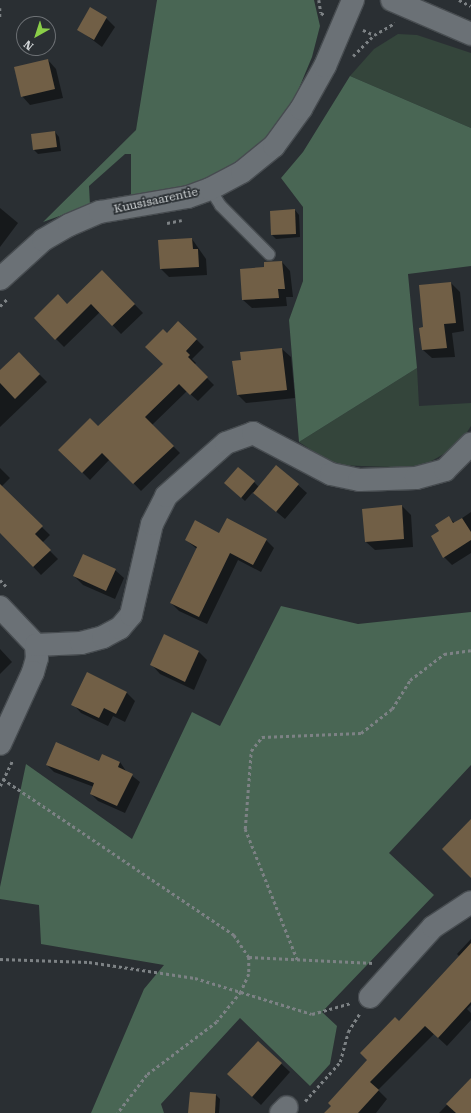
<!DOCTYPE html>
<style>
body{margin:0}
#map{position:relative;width:471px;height:1113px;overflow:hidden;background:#2a2f33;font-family:"Roboto Serif",serif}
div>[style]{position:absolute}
.green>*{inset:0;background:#34453b}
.forest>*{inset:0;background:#496654}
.shadow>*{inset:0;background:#0007}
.building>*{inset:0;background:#715f46}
.path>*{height:2.5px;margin-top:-1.25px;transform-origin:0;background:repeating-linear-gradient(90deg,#7d8285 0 3px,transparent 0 6px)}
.roads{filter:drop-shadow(1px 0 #474c50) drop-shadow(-1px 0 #474c50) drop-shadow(0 1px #474c50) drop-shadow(0 -1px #474c50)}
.lane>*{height:11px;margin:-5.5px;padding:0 5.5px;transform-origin:5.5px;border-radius:5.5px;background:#6b7176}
.street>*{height:22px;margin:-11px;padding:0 11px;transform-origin:11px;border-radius:11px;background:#6b7176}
.secondary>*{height:22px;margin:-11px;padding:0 11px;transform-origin:11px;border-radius:11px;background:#6b7176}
span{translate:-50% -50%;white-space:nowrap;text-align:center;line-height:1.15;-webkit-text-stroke:3.5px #2a2f33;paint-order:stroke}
.street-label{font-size:12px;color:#d1d5d7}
.north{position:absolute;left:16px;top:16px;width:40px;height:40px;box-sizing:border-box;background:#2a2f33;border:1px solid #6d7175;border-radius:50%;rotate:219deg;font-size:11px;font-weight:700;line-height:16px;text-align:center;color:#d1d5d7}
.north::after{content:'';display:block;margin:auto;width:14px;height:18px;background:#8ace48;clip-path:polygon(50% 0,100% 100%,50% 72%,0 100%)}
</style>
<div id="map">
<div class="green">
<div style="clip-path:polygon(398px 34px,417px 35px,471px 53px,471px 128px,350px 76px,374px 49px)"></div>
<div style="clip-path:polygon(417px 368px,419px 406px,471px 403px,471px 426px,458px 446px,419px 468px,334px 465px,299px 442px)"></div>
</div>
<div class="forest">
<div style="clip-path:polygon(157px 0,314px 0,320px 26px,312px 57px,292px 105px,266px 141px,237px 165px,215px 177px,183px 189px,131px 198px,131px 154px,125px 154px,89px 186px,90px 205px,43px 222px,136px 130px)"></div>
<div style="clip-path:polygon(350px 76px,471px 128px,471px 266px,408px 274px,417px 368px,299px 442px,289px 320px,303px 281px,303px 207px,281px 178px,303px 152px)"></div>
<div style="clip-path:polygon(281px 606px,358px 624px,471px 612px,471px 765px,389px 853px,434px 895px,322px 1012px,337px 1026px,330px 1064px,310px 1086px,240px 1018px,161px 1104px,164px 1113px,91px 1113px,144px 989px,164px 965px,41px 944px,39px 905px,0 899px,0 887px,26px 764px,132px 839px,192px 712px,220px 726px)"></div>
</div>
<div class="shadow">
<div style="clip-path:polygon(106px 18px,115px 27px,102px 47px,78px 29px)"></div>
<div style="clip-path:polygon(48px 60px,56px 69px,63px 98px,30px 105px,22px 96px)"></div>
<div style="clip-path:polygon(55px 132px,59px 137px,61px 151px,38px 154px,34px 150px)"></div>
<div style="clip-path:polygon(0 208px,18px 223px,0 247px)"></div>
<div style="clip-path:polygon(295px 210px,299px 215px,300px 237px,276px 239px,272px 235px)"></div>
<div style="clip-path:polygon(192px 239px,206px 259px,207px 275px,169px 277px,161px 269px)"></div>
<div style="clip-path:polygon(282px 262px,290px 271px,293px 297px,286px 297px,287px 306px,252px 308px,243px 300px,265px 268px)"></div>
<div style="clip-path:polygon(102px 271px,143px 313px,121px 334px,100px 312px,64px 347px,35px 318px,67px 305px)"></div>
<div style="clip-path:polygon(451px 283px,460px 292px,464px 331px,452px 333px,455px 357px,432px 358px,423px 350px,425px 328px)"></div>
<div style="clip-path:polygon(167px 334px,197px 340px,204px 347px,192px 359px,196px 363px,194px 365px,214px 385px,198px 401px,187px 391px,152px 425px,180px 453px,141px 491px,110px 459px,90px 480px,60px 450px,98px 427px,164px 364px)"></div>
<div style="clip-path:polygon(282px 349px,291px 357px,295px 398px,246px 403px,238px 395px,242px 361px)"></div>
<div style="clip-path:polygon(19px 354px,47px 382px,0 427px,0 372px)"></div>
<div style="clip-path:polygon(0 468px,10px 478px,1px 487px,50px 535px,42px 543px,58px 559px,41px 575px,0 532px)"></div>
<div style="clip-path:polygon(254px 482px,259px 487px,298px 485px,307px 493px,285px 519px,253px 492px,245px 501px,230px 487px)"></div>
<div style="clip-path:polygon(402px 506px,411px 515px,413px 547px,375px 550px,366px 542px,364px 510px)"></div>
<div style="clip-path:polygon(471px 512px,471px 553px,452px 565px,444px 557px,440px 531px,449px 518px,455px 523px)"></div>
<div style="clip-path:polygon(220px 534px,266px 540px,274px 548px,261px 572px,238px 560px,207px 624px,179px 611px,171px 603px,197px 549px,186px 540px)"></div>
<div style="clip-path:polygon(115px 570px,124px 578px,115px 599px,83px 585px,74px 576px)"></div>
<div style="clip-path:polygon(165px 636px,199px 652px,207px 660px,194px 690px,160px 674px,152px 665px)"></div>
<div style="clip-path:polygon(0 649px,12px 662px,0 674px)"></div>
<div style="clip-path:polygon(126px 692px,135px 701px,125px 722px,113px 716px,108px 726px,81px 713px,73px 704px)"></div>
<div style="clip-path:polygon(120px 762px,126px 771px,140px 782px,125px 813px,98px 801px,91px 794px,94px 787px,54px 772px,47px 765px)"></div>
<div style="clip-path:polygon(471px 939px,471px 1005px,467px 1009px,471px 1013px,471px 1020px,447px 1046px,434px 1034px,378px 1090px,387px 1099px,376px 1113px,327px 1113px,399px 1022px,460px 957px,457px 954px)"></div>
<div style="clip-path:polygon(258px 1042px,290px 1072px,261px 1105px,237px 1083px)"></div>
<div style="clip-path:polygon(471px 1080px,471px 1113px,439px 1113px)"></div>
<div style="clip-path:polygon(216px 1095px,220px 1099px,219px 1113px,189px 1113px)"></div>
</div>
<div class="building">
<div style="clip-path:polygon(90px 7px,107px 17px,94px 40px,77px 30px)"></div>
<div style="clip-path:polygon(48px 59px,55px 89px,21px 97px,14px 67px)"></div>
<div style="clip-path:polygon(55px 131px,57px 147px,33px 150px,31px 134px)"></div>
<div style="clip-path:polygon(295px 209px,296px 234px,271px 235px,270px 211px)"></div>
<div style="clip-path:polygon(192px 238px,193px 249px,198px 249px,199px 267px,160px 269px,158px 240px)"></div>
<div style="clip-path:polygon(282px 261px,285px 289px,278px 289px,279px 298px,242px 300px,240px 269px,264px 267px,264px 262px)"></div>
<div style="clip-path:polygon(102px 270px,135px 304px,112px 326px,91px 304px,55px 340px,34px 318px,58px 294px,67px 304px)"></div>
<div style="clip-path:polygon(451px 282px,456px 323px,444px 324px,447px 348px,422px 350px,419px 328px,423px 327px,419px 285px)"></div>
<div style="clip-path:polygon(178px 321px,197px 339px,186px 351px,190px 355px,188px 357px,208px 377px,190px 395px,179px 384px,145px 417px,174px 446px,133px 484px,102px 453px,82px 473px,58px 450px,90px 418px,98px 426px,163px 364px,145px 347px,163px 329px,167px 333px)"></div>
<div style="clip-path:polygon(282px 348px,287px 390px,237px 395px,232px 361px,241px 360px,240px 352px)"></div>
<div style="clip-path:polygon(19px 352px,40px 374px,15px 399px,0 383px,0 370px)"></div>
<div style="clip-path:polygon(276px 465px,299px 484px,276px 512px,253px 493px)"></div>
<div style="clip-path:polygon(238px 467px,255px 481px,241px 498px,224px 483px)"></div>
<div style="clip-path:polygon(0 484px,43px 526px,35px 534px,51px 550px,33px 567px,0 533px)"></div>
<div style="clip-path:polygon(402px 505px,404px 539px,365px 542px,362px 509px)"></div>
<div style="clip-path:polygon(449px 516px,453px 523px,462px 518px,471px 532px,471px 540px,443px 558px,431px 536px,439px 531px,435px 525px)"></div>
<div style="clip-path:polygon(227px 518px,267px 539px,253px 565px,230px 553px,199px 617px,170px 603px,197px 547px,185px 540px,195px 520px,219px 533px)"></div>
<div style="clip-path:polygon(83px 554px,116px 569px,106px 591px,73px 576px)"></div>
<div style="clip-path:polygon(164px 634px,199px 651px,185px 682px,150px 665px)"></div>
<div style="clip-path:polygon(87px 672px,127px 692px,116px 714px,104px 708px,99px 718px,71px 705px)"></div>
<div style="clip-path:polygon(56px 742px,99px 761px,102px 754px,120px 762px,118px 767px,133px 774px,117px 806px,90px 794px,94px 783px,46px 765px)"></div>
<div style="clip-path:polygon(471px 819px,471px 878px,442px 849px)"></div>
<div style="clip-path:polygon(471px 943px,471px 1002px,438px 1038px,425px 1026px,370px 1082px,379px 1090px,358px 1113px,324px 1113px,331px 1106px,328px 1103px,367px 1060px,360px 1053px,395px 1017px,399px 1021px)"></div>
<div style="clip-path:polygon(258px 1041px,282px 1063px,252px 1097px,227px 1074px)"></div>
<div style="clip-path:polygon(471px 1078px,471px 1113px,456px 1113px,446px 1104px)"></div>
<div style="clip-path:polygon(190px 1092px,216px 1094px,215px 1113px,188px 1113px)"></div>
</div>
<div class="path">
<div style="left:319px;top:0;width:13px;rotate:81deg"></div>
<div style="left:321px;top:13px;width:4px;rotate:27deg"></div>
<div style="left:459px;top:0;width:13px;rotate:27deg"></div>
<div style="left:0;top:8px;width:10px;rotate:90deg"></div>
<div style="left:363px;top:30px;width:12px;rotate:24deg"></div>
<div style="left:353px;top:56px;width:30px;rotate:-45deg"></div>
<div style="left:374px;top:35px;width:24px;rotate:-30deg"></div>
<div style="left:167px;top:223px;width:15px;rotate:-11deg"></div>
<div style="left:0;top:306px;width:10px;rotate:-45deg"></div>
<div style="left:0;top:580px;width:11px;rotate:45deg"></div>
<div style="left:3px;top:779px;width:279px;rotate:34deg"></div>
<div style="left:234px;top:935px;width:27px;rotate:56deg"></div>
<div style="left:249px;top:957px;width:17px;rotate:90deg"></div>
<div style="left:249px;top:974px;width:20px;rotate:114deg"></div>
<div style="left:241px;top:992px;width:38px;rotate:129deg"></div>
<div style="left:217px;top:1022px;width:88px;rotate:142.9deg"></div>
<div style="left:147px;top:1075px;width:48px;rotate:127.3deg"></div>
<div style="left:0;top:786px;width:28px;rotate:-64deg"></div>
<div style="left:249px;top:957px;width:125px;rotate:2.7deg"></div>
<div style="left:0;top:959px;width:89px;rotate:1.9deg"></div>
<div style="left:89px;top:962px;width:107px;rotate:8.6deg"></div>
<div style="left:195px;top:978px;width:122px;rotate:17.1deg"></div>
<div style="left:312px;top:1014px;width:41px;rotate:-15.8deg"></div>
<div style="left:297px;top:960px;width:141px;rotate:-111.7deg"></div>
<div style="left:245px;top:829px;width:78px;rotate:-85.6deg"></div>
<div style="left:251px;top:751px;width:18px;rotate:-52deg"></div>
<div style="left:262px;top:737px;width:99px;rotate:-2.3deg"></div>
<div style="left:361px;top:733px;width:39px;rotate:-38deg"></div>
<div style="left:392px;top:709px;width:34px;rotate:-58deg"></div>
<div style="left:410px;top:680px;width:43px;rotate:-37.4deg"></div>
<div style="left:444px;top:654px;width:27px;rotate:-8deg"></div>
<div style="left:305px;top:1101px;width:52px;rotate:-48.1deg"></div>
<div style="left:340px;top:1062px;width:31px;rotate:-75deg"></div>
<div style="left:348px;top:1032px;width:22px;rotate:-58deg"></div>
</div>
<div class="roads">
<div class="lane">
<div style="left:210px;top:189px;width:19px;rotate:58deg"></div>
<div style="left:220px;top:205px;width:69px;rotate:45deg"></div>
</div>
<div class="street">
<div style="left:0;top:279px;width:58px;rotate:-42.2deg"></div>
<div style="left:43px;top:240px;width:30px;rotate:-30deg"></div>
<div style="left:69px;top:225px;width:34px;rotate:-23deg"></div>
<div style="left:100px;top:212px;width:89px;rotate:-9.7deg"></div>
<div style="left:188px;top:197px;width:23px;rotate:-20deg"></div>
<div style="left:210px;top:189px;width:36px;rotate:-28deg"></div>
<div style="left:242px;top:172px;width:41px;rotate:-39.1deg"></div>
<div style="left:274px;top:146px;width:46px;rotate:-53.9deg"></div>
<div style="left:301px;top:109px;width:49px;rotate:-60.8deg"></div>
<div style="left:325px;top:66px;width:72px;rotate:-67deg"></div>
<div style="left:0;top:607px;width:52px;rotate:46.5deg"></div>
<div style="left:36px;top:645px;width:13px;rotate:86deg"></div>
<div style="left:37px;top:658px;width:15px;rotate:106deg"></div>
<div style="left:33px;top:672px;width:79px;rotate:114.6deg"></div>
<div style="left:36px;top:645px;width:45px;rotate:-2.5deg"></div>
<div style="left:81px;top:643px;width:23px;rotate:-15deg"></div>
<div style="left:103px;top:637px;width:19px;rotate:-28deg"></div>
<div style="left:120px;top:628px;width:17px;rotate:-50deg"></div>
<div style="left:131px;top:615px;width:93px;rotate:-77deg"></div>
<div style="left:152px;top:524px;width:31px;rotate:-63deg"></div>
<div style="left:166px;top:496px;width:80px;rotate:-41.5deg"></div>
<div style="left:226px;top:443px;width:29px;rotate:-20deg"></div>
<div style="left:253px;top:433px;width:88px;rotate:27.7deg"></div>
<div style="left:331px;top:474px;width:29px;rotate:12deg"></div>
<div style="left:359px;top:480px;width:57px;rotate:-2deg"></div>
<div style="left:416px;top:478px;width:30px;rotate:-15deg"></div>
<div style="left:445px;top:470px;width:37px;rotate:-45deg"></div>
<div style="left:370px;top:997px;width:94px;rotate:-48deg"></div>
<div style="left:433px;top:927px;width:45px;rotate:-33.3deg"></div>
<div style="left:281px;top:1113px;width:8px;rotate:-45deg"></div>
</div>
<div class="secondary">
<div style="left:392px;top:0;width:86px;rotate:23.3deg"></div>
</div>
</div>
<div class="street-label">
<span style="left:156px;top:201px;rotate:-12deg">Kuusisaarentie</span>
</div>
<div class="north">N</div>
</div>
